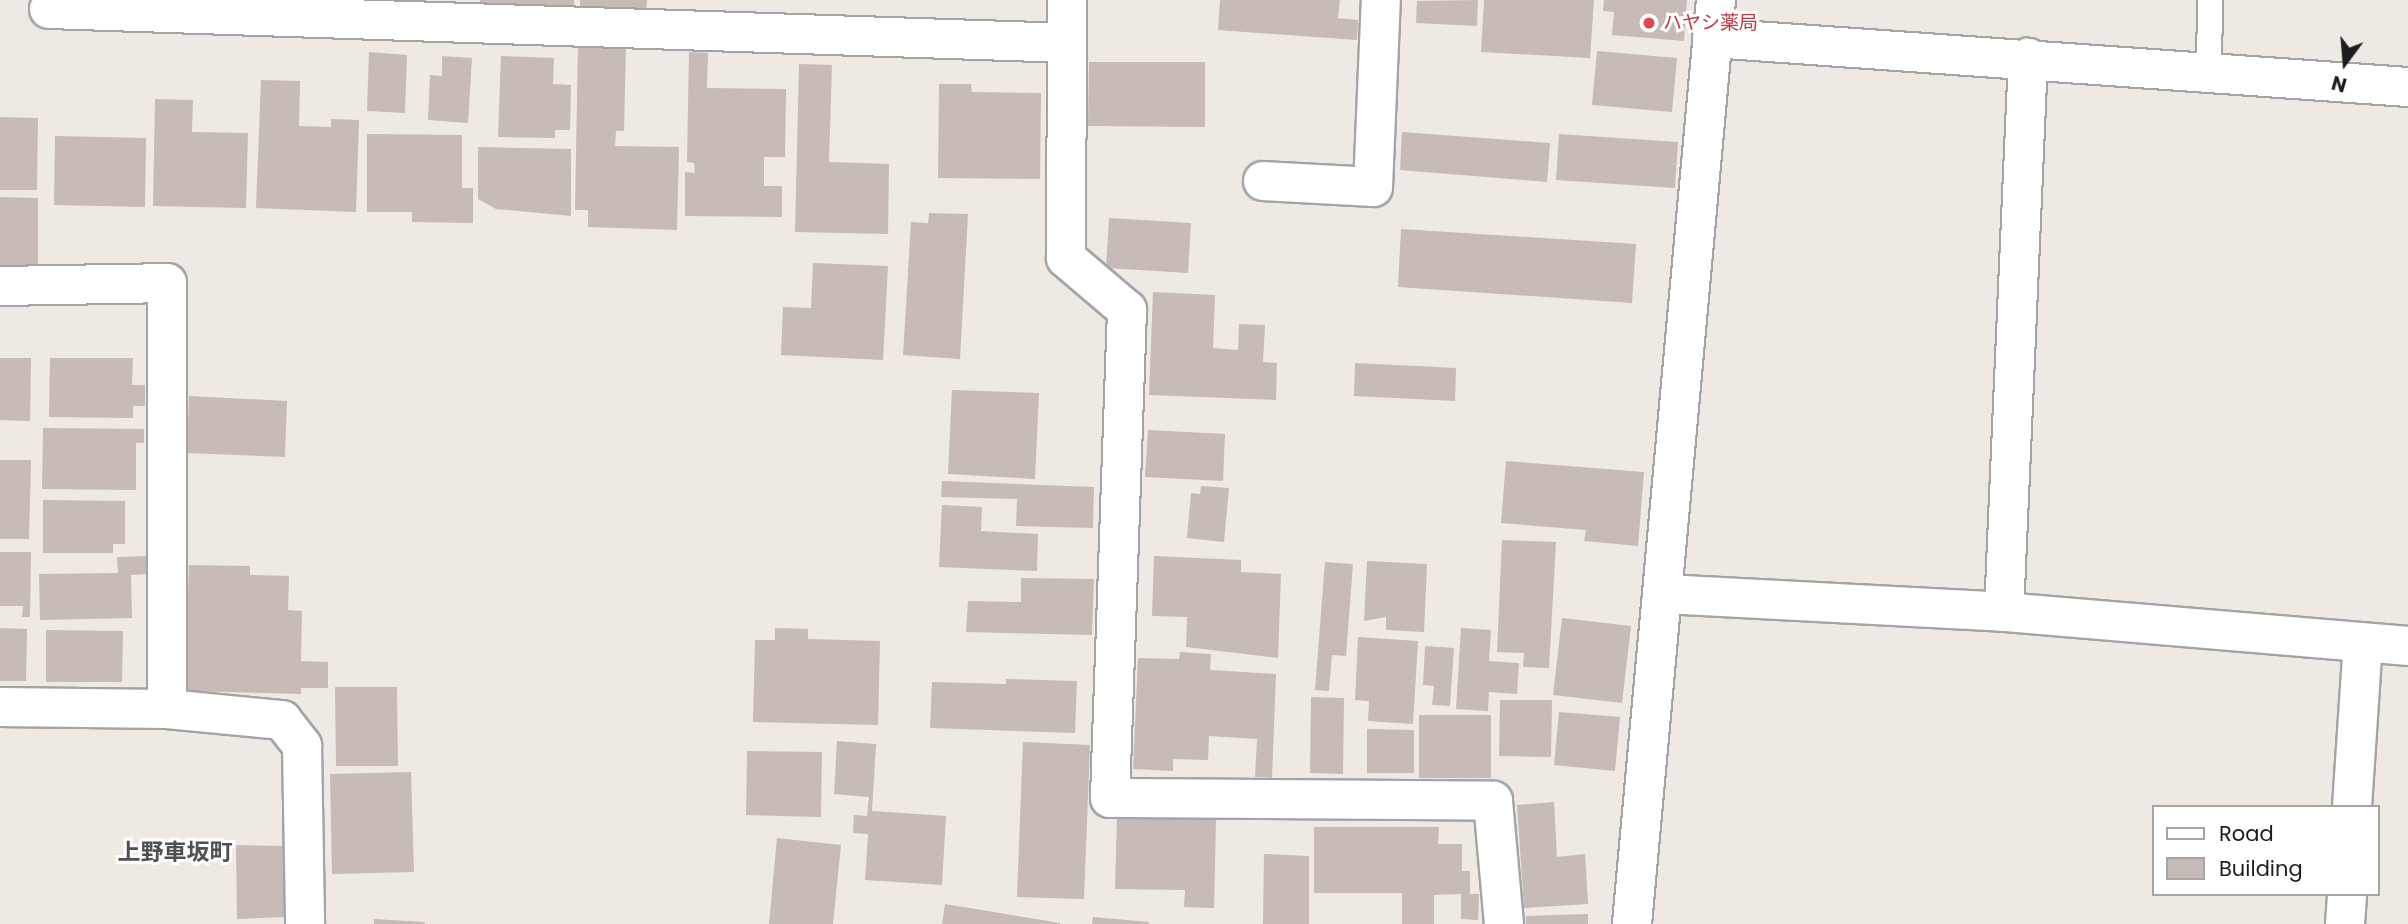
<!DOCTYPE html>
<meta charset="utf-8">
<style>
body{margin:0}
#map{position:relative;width:2408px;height:924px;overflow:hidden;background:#eee9e3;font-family:Poppins,"Noto Sans JP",sans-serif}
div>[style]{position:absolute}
.building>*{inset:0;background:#c6bbb6}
.roads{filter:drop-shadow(2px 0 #a4a4a4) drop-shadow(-2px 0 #a4a4a4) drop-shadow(0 2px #a4a4a4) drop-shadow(0 -2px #a4a4a4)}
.lane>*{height:24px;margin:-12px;padding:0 12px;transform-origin:12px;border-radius:12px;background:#fff}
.street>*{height:38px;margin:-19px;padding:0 19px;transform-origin:19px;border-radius:19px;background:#fff}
.dots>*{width:19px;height:19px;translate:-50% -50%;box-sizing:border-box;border:4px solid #fff;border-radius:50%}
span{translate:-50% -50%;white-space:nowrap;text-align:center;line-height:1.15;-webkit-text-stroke:6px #fff;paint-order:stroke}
.health-label{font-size:19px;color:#be3a42}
.left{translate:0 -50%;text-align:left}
.quarter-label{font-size:23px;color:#505050;font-weight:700}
.legend{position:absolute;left:2152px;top:805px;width:228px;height:91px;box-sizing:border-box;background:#fff;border:2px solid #a5a5a5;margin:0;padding:9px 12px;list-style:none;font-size:21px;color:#1d1d1d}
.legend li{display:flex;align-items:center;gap:14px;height:35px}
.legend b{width:35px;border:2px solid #a5a5a5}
.north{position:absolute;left:2310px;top:28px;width:70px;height:70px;-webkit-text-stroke:5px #fff;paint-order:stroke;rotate:196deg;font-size:19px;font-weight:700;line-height:28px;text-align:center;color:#1d1d1d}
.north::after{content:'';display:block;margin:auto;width:24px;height:32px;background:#1d1d1d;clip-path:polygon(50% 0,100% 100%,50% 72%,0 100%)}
</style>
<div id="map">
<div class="building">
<div style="clip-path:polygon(480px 0,574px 0,574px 11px,480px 6px)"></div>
<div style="clip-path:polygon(580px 0,647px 0,646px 17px,580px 13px)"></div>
<div style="clip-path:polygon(1220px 0,1340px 0,1338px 18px,1358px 20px,1357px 40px,1218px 30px)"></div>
<div style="clip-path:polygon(1478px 0,1477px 26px,1416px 23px,1417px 1px)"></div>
<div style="clip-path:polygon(1484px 0,1594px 0,1590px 58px,1481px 52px)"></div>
<div style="clip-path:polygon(1604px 0,1687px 0,1684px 41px,1612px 35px,1614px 12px,1603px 11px)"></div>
<div style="clip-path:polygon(578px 44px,626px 45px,624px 131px,616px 131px,615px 146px,679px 147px,677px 230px,588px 227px,588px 210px,575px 210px)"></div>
<div style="clip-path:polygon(1597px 51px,1677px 58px,1672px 112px,1592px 105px)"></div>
<div style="clip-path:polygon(369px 52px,407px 55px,405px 113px,367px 111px)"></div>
<div style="clip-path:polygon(689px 52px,708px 53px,707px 88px,786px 89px,785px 157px,764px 157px,764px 186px,782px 186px,782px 217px,685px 216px,685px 172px,695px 173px,694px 163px,687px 162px)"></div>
<div style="clip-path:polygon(442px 56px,472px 58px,468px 123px,428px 120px,430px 75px,442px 76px)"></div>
<div style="clip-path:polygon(501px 56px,554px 58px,553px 84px,571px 85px,570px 130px,555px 130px,555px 138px,498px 137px)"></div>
<div style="clip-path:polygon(1089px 62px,1205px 62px,1205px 127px,1088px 126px)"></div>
<div style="clip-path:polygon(799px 64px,832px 65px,829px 162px,889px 164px,888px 234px,795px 232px)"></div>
<div style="clip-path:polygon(261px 80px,300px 81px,299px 126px,331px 127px,331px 119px,359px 120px,356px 212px,256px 208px)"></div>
<div style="clip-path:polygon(939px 84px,971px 84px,972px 92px,1041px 93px,1040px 179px,938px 178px)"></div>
<div style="clip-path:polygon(155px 99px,193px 100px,192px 132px,248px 133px,246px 208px,153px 206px)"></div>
<div style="clip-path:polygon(0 117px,38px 118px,37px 190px,0 190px)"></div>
<div style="clip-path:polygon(1402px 132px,1550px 143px,1547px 182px,1400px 170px)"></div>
<div style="clip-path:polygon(367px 134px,462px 135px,462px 188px,473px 188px,473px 223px,412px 222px,412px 212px,367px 212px)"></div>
<div style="clip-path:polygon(1559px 134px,1678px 142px,1675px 188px,1556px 180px)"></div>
<div style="clip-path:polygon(55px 136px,146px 138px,145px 207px,54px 205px)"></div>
<div style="clip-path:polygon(478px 147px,571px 149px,571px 216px,496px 209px,478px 199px)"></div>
<div style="clip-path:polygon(0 197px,38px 198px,38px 265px,0 265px)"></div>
<div style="clip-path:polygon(929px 213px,968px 214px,960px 359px,903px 355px,911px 222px,928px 223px)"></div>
<div style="clip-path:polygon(1109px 218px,1191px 223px,1188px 273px,1106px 268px)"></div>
<div style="clip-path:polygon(1401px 229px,1636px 244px,1632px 303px,1398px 287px)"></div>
<div style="clip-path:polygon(813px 263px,888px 266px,883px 360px,781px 355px,783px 307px,811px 308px)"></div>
<div style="clip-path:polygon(1153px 292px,1215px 295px,1213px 348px,1238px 350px,1239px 324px,1265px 325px,1263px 362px,1277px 363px,1276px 400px,1149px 395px)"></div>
<div style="clip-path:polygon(0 358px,31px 358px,30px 421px,0 420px)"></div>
<div style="clip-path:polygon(50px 358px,133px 358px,132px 385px,145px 385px,145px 406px,133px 406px,133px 418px,49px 417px)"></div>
<div style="clip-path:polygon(1355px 363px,1456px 368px,1455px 401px,1354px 396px)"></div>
<div style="clip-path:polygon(952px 390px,1039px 393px,1035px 479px,948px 474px)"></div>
<div style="clip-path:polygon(189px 396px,287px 401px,285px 457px,187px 453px)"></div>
<div style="clip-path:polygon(43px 428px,144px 429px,144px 443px,136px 443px,136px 490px,42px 489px)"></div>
<div style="clip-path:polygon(1148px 430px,1225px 434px,1223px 481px,1145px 477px)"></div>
<div style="clip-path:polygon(0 460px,31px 460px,29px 539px,0 539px)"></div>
<div style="clip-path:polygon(1506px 461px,1644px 472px,1638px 546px,1584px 541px,1586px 530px,1501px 523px)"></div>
<div style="clip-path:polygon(942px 481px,1094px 487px,1093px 528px,1016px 526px,1017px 499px,941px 497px)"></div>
<div style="clip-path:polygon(1201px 486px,1229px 488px,1224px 542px,1187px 538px,1191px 493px,1200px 494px)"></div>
<div style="clip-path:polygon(43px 500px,125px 501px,125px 544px,113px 544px,113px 553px,43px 553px)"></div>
<div style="clip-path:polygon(942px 505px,982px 507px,981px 531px,1038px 534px,1037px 571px,939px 567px)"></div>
<div style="clip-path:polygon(1502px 540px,1556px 542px,1549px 668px,1523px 667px,1524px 653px,1497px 652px)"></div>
<div style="clip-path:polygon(0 552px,31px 552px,30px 617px,22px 617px,23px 606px,0 606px)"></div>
<div style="clip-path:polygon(147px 556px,148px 574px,131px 575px,132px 618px,40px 620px,39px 574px,118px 573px,117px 557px)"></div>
<div style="clip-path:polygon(1154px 556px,1241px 560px,1241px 572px,1281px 574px,1278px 658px,1186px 647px,1187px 617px,1152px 616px)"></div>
<div style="clip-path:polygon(1367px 561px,1427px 564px,1424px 632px,1386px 630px,1386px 617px,1364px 621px)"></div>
<div style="clip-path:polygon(1325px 562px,1353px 564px,1346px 656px,1332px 655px,1329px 691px,1315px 690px)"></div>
<div style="clip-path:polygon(189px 565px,250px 566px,250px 575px,289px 576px,288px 610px,302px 611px,301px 661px,328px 662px,328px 688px,301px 688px,301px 694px,185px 691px)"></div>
<div style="clip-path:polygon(1021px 578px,1094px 579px,1092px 635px,966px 632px,968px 601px,1021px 602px)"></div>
<div style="clip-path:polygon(1562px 618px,1631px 626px,1622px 703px,1553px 695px)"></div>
<div style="clip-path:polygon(0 628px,27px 629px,26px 681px,0 681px)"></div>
<div style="clip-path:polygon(775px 628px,808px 629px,808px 639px,880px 641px,878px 725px,753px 722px,755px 640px,775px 640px)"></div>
<div style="clip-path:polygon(1461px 628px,1491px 630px,1489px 661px,1519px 663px,1517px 694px,1489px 692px,1488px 711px,1456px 709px)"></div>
<div style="clip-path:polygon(46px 630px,123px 631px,122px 682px,46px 682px)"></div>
<div style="clip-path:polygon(1358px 637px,1418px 641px,1413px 724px,1368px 721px,1369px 701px,1355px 700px)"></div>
<div style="clip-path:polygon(1425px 646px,1454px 648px,1450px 706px,1432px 705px,1434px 686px,1423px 685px)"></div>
<div style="clip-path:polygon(1180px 652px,1211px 654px,1210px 670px,1276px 674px,1272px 778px,1255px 777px,1257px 739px,1209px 736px,1208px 760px,1173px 759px,1173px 771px,1133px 769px,1138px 658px,1179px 659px)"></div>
<div style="clip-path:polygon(1006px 679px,1077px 681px,1075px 733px,930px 728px,932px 682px,1006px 684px)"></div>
<div style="clip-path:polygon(335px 687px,397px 687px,398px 766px,336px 766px)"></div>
<div style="clip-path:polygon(1311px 697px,1344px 698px,1343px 774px,1310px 773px)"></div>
<div style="clip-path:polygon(1500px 700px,1552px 700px,1551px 757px,1499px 756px)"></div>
<div style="clip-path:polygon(1559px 712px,1620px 717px,1615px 771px,1554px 765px)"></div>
<div style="clip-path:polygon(1419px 715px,1491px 715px,1491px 778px,1419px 778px)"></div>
<div style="clip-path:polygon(1367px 729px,1414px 730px,1414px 773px,1367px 773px)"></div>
<div style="clip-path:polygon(837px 741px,876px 744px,872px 811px,946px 816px,942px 885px,865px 880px,868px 834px,853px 833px,854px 815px,867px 816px,869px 797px,834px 794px)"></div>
<div style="clip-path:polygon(1023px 742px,1090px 745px,1084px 899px,1017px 897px)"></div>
<div style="clip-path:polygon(747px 751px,822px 752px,821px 817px,746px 815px)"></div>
<div style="clip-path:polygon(411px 772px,414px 872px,332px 874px,330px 774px)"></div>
<div style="clip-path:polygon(1554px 802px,1557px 857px,1585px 854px,1588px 904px,1524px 908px,1517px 805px)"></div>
<div style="clip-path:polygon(1117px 816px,1216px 819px,1214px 908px,1184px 907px,1185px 890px,1115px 889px)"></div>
<div style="clip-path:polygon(1314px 827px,1439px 827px,1438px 844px,1462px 844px,1462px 871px,1470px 871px,1470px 894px,1479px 894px,1478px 920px,1461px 919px,1461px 894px,1434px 895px,1434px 924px,1402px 924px,1402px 893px,1314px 893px)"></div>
<div style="clip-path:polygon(777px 838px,841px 845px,833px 924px,769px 924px)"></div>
<div style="clip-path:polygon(236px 845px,284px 846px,284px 917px,237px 919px)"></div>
<div style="clip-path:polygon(1264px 854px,1309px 856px,1309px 924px,1263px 924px)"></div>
<div style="clip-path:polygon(945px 904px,1060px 923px,1060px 924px,942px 924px)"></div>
<div style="clip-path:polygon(1588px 914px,1588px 924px,1526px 924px,1526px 916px)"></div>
<div style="clip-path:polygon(1093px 917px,1149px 922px,1149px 924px,1092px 924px)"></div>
<div style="clip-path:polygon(374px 919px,425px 922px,425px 924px,374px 924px)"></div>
</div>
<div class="roads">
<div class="lane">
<div style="left:2209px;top:71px;width:71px;rotate:-89.2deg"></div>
</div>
<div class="street">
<div style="left:1067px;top:0;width:258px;rotate:90.2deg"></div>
<div style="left:1066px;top:258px;width:80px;rotate:40.4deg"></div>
<div style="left:1127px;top:310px;width:488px;rotate:92deg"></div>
<div style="left:1110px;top:798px;width:383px;rotate:0.4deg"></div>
<div style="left:1493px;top:801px;width:123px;rotate:84.9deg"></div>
<div style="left:49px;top:9px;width:1018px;rotate:1.91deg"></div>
<div style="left:1712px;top:38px;width:698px;rotate:4.03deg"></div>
<div style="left:1263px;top:181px;width:110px;rotate:3.1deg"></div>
<div style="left:1373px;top:187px;width:187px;rotate:-87.6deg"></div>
<div style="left:0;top:286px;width:167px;rotate:-1deg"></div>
<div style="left:167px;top:283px;width:426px;rotate:90deg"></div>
<div style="left:1664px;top:594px;width:340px;rotate:3deg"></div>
<div style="left:2004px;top:612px;width:405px;rotate:4.8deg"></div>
<div style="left:2004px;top:612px;width:555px;rotate:-87.52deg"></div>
<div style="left:0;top:707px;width:167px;rotate:0.7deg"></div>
<div style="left:167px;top:709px;width:116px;rotate:5.5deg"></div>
<div style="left:282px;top:720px;width:33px;rotate:52deg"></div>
<div style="left:302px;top:746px;width:178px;rotate:89deg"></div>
<div style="left:2352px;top:807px;width:164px;rotate:-86.2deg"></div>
<div style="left:1632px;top:924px;width:928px;rotate:-84.81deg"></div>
<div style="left:2345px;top:924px;width:30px;rotate:-86deg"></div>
</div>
</div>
<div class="dots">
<div style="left:1649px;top:23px;background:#e0444e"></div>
</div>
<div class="health-label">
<span class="left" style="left:1663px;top:23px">ハヤシ薬局</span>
</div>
<div class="quarter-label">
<span style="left:175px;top:852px">上野車坂町</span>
</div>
<ul class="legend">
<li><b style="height:9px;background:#fff"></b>Road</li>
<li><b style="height:19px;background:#c6bbb6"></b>Building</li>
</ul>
<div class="north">N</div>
</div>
